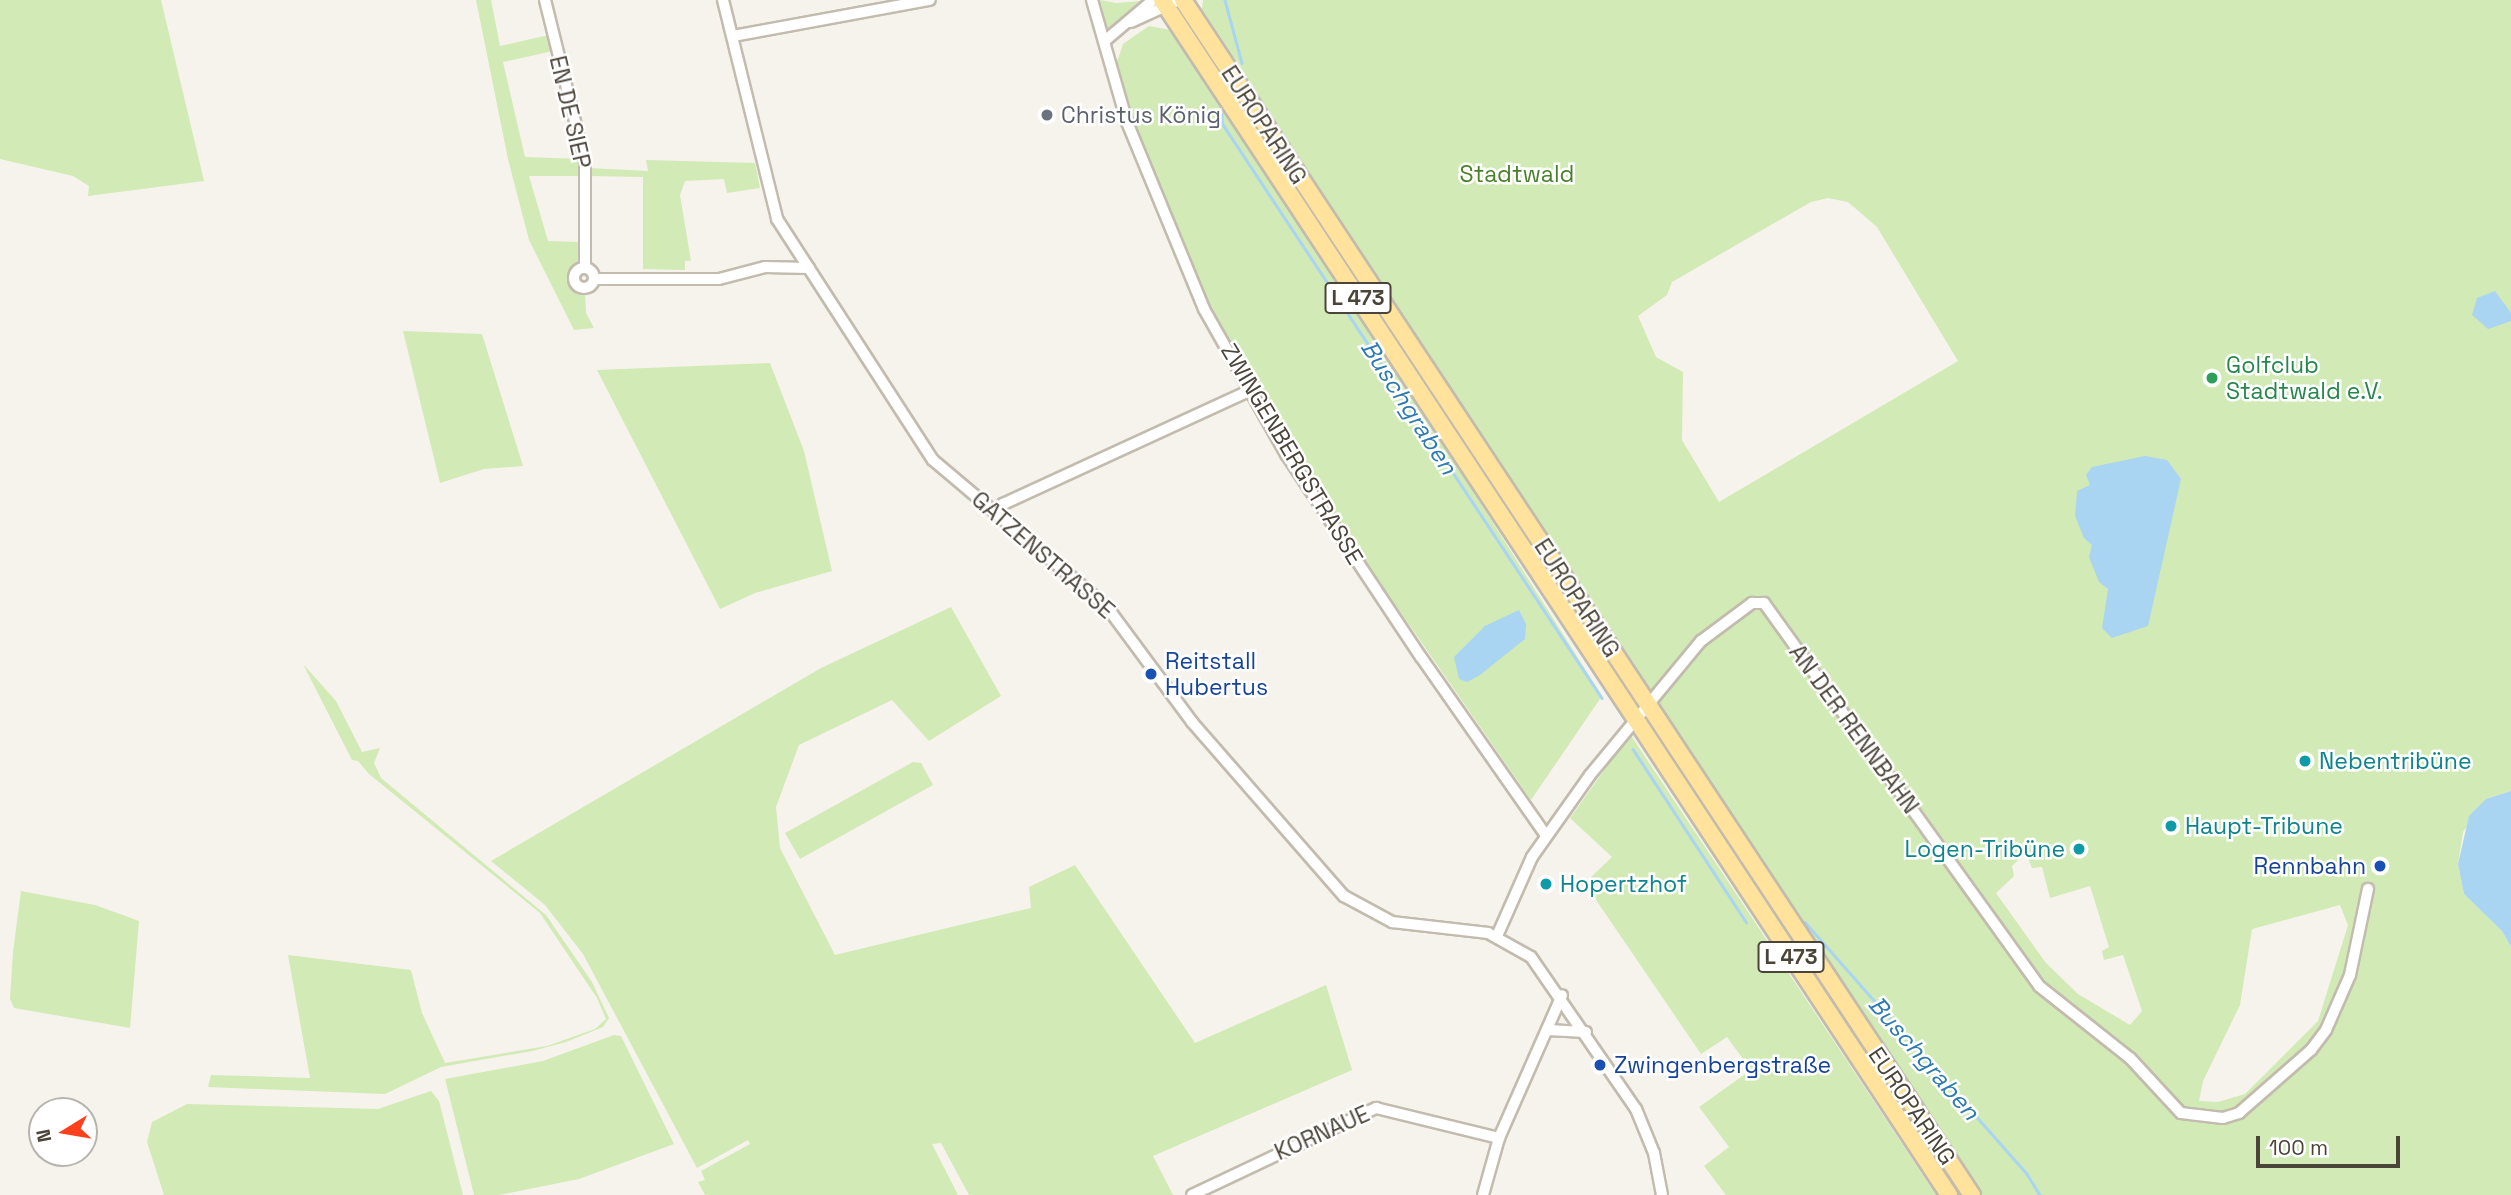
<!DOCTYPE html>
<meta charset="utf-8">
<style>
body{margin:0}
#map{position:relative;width:2511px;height:1195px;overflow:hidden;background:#f6f3ec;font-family:"Space Grotesk",sans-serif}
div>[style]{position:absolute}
.green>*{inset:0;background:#d2eab5}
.water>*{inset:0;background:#a9d4f2}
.stream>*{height:2.5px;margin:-1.25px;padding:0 1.25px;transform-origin:1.25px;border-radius:1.25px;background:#a9d4f2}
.roads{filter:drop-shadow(2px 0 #c2bbae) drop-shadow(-2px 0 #c2bbae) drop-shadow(0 2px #c2bbae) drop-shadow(0 -2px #c2bbae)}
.street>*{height:10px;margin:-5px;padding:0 5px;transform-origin:5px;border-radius:5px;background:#fff}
.street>.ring{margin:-5px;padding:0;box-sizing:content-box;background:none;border:10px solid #fff;border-radius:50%}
.primary>*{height:16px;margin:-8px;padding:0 8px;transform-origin:8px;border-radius:8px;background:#ffe39c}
.dots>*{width:19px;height:19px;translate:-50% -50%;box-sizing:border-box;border:4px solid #fff;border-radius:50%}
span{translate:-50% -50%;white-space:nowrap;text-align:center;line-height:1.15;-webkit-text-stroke:5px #fff;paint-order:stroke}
.shield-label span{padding:2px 5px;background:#fff;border:2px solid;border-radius:5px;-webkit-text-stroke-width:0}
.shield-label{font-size:21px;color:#4b4439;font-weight:700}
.street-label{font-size:23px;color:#4b4439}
.worship-label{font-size:23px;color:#5b616d}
.left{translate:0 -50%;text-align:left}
.park-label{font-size:23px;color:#4a7f2a}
.leisure-label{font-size:23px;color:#27864d}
.transit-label{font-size:23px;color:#164399}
.right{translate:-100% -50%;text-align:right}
.culture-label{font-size:23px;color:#0d838f}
.water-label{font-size:24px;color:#2e7ab2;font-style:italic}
.north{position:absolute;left:28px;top:1097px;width:70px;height:70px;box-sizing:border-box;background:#fff;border:2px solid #b7b4b0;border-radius:50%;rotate:259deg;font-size:19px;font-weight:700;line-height:28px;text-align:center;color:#4b4439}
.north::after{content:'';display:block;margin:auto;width:24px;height:32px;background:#fc3f1d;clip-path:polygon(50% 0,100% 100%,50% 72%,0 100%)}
.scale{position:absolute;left:2256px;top:1136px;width:144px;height:32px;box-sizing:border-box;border:4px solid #4b4439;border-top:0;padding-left:9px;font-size:21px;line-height:24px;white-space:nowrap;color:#4b4439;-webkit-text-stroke:5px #fff;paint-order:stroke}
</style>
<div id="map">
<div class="green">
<div style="clip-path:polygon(0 0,161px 0,204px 181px,88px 196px,89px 186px,73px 176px,0 159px)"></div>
<div style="clip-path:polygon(476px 0,491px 0,500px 46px,549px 35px,553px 51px,503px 62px,525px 157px,580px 159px,583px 176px,529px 176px,548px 241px,580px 242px,579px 263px,571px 280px,585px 291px,586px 313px,594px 328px,574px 330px,529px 240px,508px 159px)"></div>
<div style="clip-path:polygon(1100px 0,1116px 3px,1142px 1px,1107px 29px)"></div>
<div style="clip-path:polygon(evenodd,1203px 0,2511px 0,2511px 791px,2486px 799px,2463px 832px,2458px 864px,2464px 894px,2502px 931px,2511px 947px,2511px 1195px,1982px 1195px,1202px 9px,1203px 0,1828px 198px,1848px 202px,1877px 227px,1958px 361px,1719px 502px,1682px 440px,1683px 372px,1656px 357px,1638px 316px,1667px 295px,1672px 282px,1811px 202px,1828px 198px,1203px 0,2026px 853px,2032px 868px,2042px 867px,2050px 898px,2090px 886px,2109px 947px,2102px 951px,2104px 960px,2123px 955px,2142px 1011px,2130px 1025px,2078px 994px,2046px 963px,1996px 893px,2014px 876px,2012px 866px,2026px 853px,1203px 0,2340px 905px,2348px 925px,2318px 1021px,2245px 1094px,2218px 1102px,2199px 1101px,2203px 1081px,2240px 1005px,2252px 929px,2340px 905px)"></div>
<div style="clip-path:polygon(1149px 26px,1171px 30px,1408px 388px,1602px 696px,1531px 800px,1349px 538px,1218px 323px,1129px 115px,1115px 68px,1123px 44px)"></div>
<div style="clip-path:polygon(646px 160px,755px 163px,760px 188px,727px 193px,724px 179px,685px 181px,680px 195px,691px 261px,685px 261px,685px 270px,643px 269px,643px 177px,589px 176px,589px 168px,648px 171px)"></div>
<div style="clip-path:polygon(403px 331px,482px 334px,523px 466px,484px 469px,440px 483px)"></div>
<div style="clip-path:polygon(770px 363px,804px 451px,832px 571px,755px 593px,720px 609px,597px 370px)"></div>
<div style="clip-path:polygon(951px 607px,1001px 696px,929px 741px,892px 700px,799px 745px,776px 807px,780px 848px,835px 955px,1031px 908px,1029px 887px,1075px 865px,1195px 1043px,1326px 985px,1352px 1070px,1153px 1156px,1173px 1195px,969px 1195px,941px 1143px,932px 1144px,958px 1195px,705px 1195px,698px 1182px,705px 1180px,701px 1171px,750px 1144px,748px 1140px,697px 1168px,583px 954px,545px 905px,491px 861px,821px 668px)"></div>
<div style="clip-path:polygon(303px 664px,336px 701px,362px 752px,380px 748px,374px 763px,381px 778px,546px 915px,592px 982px,609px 1018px,603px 1027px,566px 1042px,532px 1051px,441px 1067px,385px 1094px,208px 1087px,211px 1075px,310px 1078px,288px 955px,411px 970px,422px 1013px,445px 1063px,547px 1046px,595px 1029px,606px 1019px,597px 998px,540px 913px,369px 774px,358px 761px,352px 760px)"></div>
<div style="clip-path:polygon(1630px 734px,1936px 1195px,1726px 1195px,1704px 1166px,1729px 1147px,1699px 1107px,1751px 1070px,1727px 1037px,1701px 1054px,1594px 897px,1599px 886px,1589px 879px,1612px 857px,1570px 818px)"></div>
<div style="clip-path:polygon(913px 762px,921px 763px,933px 785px,800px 859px,785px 833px)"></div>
<div style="clip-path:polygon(21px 891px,95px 905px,139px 921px,130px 1028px,14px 1008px,10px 999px,13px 952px)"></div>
<div style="clip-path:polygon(614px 1035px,621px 1036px,674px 1144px,579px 1179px,499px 1195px,474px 1195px,445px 1079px,543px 1061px)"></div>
<div style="clip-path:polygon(431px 1091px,439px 1101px,463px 1195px,164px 1195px,147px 1142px,152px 1122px,187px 1104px,378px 1109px)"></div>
</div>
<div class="water">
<div style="clip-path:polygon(2495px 291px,2511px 313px,2511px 321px,2488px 329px,2472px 315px,2477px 298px)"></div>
<div style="clip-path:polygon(2145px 456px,2167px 460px,2181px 479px,2148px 626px,2112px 638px,2102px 628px,2108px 589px,2099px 582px,2089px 557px,2092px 545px,2084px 538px,2075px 516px,2077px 491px,2090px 485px,2086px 475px,2092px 467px)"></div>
<div style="clip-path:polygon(1519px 610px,1526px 624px,1525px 639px,1480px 675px,1467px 682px,1459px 679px,1454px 657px,1485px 626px)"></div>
<div style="clip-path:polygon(2511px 791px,2511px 947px,2502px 931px,2464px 894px,2458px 864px,2469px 816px,2486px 799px)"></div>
</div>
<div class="stream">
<div style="left:1225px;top:0;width:65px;rotate:74.9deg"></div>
<div style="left:1222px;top:114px;width:9px;rotate:90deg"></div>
<div style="left:1222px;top:123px;width:689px;rotate:56.54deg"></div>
<div style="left:1633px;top:749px;width:207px;rotate:56.8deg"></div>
<div style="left:1805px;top:922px;width:336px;rotate:48.6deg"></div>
<div style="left:2027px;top:1174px;width:25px;rotate:58deg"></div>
</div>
<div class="roads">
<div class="street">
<div style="left:545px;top:0;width:167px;rotate:76.1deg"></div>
<div style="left:585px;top:162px;width:106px;rotate:90deg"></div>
<div style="left:723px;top:0;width:226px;rotate:76.1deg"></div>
<div style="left:777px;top:219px;width:287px;rotate:57.1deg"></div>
<div style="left:933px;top:460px;width:228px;rotate:40.2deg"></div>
<div style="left:1107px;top:607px;width:143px;rotate:53.5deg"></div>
<div style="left:1192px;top:722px;width:231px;rotate:48.9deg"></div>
<div style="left:1344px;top:896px;width:55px;rotate:28.4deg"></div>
<div style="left:1392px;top:922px;width:97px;rotate:6.5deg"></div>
<div style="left:1488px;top:933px;width:49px;rotate:29.2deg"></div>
<div style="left:1531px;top:957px;width:185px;rotate:55.4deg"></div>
<div style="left:1636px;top:1109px;width:48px;rotate:67.8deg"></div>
<div style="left:1654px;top:1153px;width:43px;rotate:79.2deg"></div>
<div style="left:1092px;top:0;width:127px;rotate:74deg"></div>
<div style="left:1127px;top:122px;width:202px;rotate:67.6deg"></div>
<div style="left:1204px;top:309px;width:167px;rotate:60.5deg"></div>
<div style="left:1286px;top:454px;width:244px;rotate:56.4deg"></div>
<div style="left:1421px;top:657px;width:216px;rotate:55deg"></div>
<div style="left:1131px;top:22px;width:53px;rotate:-24.6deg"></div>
<div style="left:733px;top:36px;width:200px;rotate:-10.4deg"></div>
<div style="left:1107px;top:39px;width:60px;rotate:-40.3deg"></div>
<div class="ring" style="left:574px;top:268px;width:10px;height:10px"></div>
<div style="left:594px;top:279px;width:125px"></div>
<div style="left:719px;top:279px;width:48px;rotate:-14.6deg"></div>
<div style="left:765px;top:267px;width:44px;rotate:1.3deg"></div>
<div style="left:996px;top:512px;width:11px;rotate:-49deg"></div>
<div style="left:1003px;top:504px;width:273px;rotate:-24.7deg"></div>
<div style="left:1497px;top:936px;width:86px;rotate:-66.1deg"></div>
<div style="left:1532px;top:857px;width:100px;rotate:-54.7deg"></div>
<div style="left:1590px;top:775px;width:174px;rotate:-50.4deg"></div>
<div style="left:1701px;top:641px;width:64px;rotate:-36.7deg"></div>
<div style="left:1752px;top:603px;width:12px"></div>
<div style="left:1764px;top:603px;width:472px;rotate:54.3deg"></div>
<div style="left:2039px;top:986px;width:116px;rotate:38.4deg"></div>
<div style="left:2130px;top:1058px;width:75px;rotate:47.2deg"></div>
<div style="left:2181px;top:1113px;width:42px;rotate:6.8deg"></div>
<div style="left:2223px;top:1118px;width:17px;rotate:-17deg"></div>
<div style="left:2239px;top:1113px;width:96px;rotate:-41.2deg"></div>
<div style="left:2311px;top:1050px;width:25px;rotate:-53deg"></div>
<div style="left:2326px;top:1030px;width:60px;rotate:-66.4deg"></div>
<div style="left:2350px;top:975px;width:88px;rotate:-78.2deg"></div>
<div style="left:1547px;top:1030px;width:39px;rotate:3deg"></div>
<div style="left:1192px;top:1195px;width:204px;rotate:-25.3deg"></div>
<div style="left:1376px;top:1108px;width:127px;rotate:13.7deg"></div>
<div style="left:1483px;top:1195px;width:59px;rotate:-74.3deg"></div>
<div style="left:1499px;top:1138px;width:156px;rotate:-66.2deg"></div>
</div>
<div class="primary">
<div style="left:1162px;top:0;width:1431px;rotate:56.63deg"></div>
<div style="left:1183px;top:0;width:1432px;rotate:56.57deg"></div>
</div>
</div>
<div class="dots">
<div style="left:1047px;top:115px;background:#6b7280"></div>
<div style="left:2212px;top:378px;background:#2e9e5b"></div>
<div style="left:1151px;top:674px;background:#1a4fb4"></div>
<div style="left:2305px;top:761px;background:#0f9aa8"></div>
<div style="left:2171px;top:826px;background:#0f9aa8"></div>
<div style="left:2079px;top:849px;background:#0f9aa8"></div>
<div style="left:2380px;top:866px;background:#1a4fb4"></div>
<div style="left:1546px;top:884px;background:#0f9aa8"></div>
<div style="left:1600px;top:1065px;background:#1a4fb4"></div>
</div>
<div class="shield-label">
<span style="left:1358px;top:298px">L 473</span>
<span style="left:1791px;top:957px">L 473</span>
</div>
<div class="street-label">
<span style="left:570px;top:112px;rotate:77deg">EN DE SIEP</span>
<span style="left:1264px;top:125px;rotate:57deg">EUROPARING</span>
<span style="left:1292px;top:454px;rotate:59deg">ZWINGENBERGSTRASSE</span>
<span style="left:1043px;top:555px;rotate:41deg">GATZENSTRASSE</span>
<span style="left:1577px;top:598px;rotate:57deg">EUROPARING</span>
<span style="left:1854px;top:729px;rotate:54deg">AN DER RENNBAHN</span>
<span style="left:1912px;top:1106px;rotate:56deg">EUROPARING</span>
<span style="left:1322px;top:1133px;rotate:-24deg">KORNAUE</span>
</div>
<div class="worship-label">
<span class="left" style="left:1061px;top:115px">Christus König</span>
</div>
<div class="park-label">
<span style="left:1517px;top:174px">Stadtwald</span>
</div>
<div class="leisure-label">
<span class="left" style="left:2226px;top:378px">Golfclub<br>Stadtwald e.V.</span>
</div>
<div class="transit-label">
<span class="left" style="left:1165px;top:674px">Reitstall<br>Hubertus</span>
<span class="right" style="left:2366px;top:866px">Rennbahn</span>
<span class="left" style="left:1614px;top:1065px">Zwingenbergstraße</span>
</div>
<div class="culture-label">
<span class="left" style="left:2319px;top:761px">Nebentribüne</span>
<span class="left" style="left:2185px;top:826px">Haupt-Tribune</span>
<span class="right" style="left:2065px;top:849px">Logen-Tribüne</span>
<span class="left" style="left:1560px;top:884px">Hopertzhof</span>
</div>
<div class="water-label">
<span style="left:1409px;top:407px;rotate:57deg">Buschgraben</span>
<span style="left:1924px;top:1058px;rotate:49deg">Buschgraben</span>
</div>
<div class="north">N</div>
<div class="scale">100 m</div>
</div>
